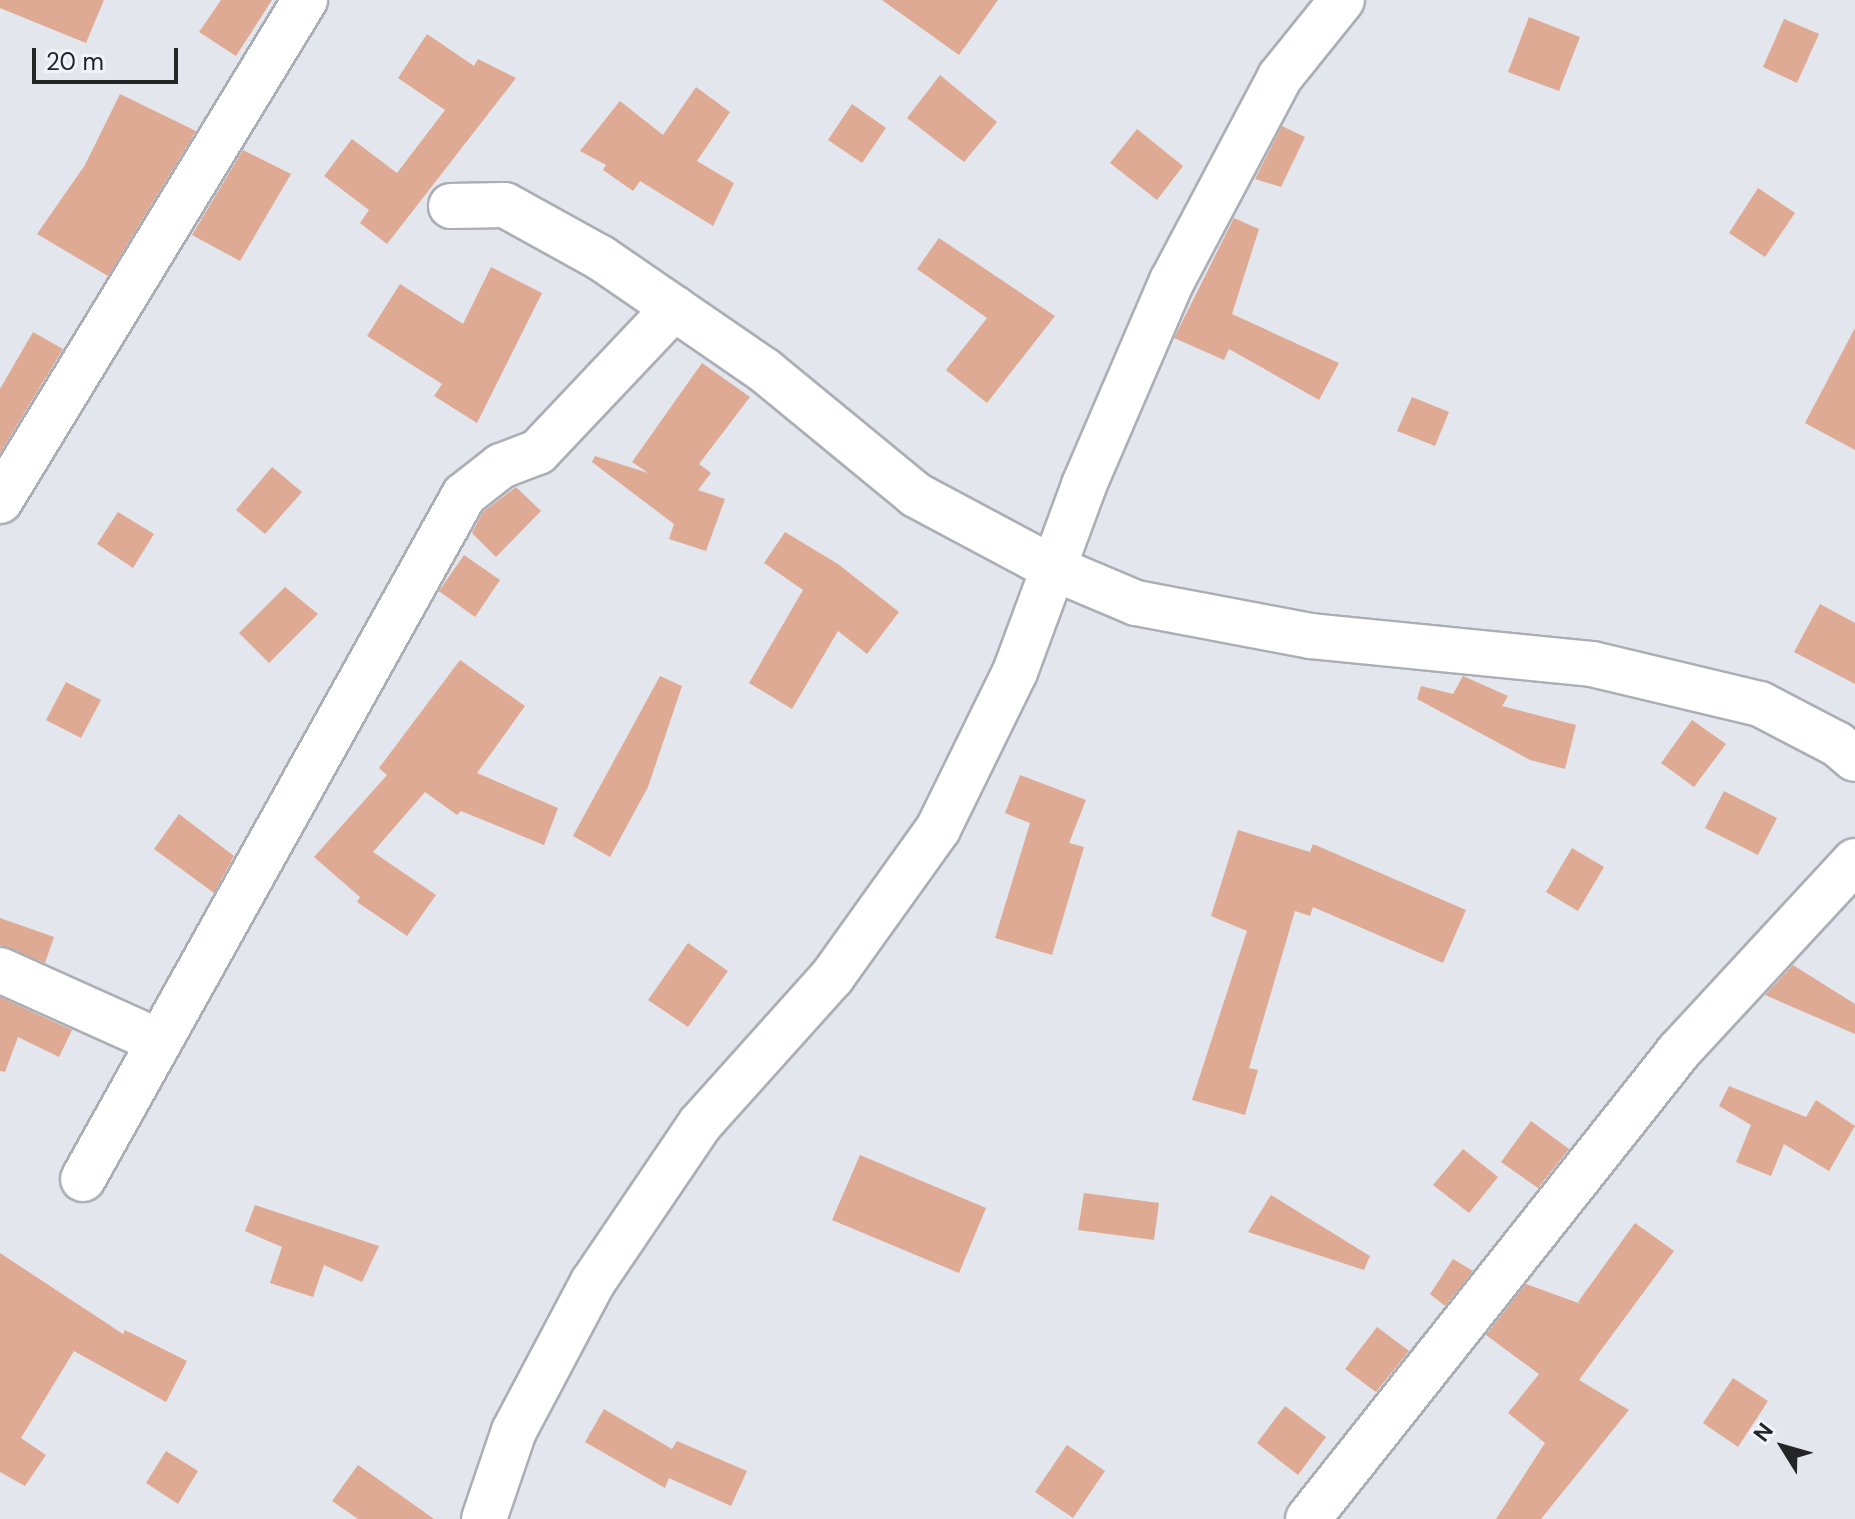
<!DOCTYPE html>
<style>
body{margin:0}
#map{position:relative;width:1855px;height:1519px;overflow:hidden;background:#e3e6ed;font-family:"DM Sans",sans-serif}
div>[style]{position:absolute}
.building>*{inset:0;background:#deaa93}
.roads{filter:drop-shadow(2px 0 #acaeb5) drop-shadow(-2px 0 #acaeb5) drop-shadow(0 2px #acaeb5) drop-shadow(0 -2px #acaeb5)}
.minor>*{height:44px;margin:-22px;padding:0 22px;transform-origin:22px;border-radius:22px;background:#fff}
span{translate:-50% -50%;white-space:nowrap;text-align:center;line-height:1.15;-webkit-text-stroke:8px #f1f3fa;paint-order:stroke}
.north{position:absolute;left:1743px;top:1407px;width:80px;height:80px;-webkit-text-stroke:6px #f1f3fa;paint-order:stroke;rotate:307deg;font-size:22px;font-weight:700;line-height:32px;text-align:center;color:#242527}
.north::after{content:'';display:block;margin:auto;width:28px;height:36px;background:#242527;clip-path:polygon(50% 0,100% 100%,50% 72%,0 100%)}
.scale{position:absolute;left:32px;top:48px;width:146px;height:36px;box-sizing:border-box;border:4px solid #242527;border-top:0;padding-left:10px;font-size:24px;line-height:28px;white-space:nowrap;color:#242527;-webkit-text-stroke:6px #f1f3fa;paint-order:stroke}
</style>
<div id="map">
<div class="building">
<div style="clip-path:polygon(0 0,104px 0,86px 43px,0 8px)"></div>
<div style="clip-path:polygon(221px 0,272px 0,236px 56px,199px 32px)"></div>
<div style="clip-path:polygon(882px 0,998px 0,959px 55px)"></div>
<div style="clip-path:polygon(1529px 17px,1580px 37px,1559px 91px,1508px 72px)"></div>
<div style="clip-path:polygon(1784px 19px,1819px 34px,1797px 83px,1763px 67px)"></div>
<div style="clip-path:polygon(427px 34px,474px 66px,478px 59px,516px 78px,387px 244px,360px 223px,369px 210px,324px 176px,352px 139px,397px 173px,445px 110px,398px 78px)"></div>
<div style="clip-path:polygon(940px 75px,997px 122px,964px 162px,907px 118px)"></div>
<div style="clip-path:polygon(696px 87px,730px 112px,697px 161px,734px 183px,713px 226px,640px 181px,633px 191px,603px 170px,606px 165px,580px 151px,620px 101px,663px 135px)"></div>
<div style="clip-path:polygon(120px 94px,196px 131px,108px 276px,37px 234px,85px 165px)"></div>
<div style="clip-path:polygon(852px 104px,886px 128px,862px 163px,828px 140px)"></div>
<div style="clip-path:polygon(1282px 126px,1305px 137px,1281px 187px,1255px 179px)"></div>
<div style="clip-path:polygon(1137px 129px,1183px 166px,1157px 200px,1110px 163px)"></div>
<div style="clip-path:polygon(243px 150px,291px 174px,240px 261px,192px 235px)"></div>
<div style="clip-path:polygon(1758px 188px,1795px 213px,1765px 257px,1729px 233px)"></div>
<div style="clip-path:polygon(1234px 218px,1259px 229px,1232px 314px,1339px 363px,1319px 400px,1229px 349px,1224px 360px,1174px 338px)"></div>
<div style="clip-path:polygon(939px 238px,1055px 316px,987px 403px,946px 370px,987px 318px,917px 269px)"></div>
<div style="clip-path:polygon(491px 267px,542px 293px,477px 423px,434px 396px,442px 384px,367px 336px,400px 284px,463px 324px)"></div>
<div style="clip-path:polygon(1855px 328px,1855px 450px,1805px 423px)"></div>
<div style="clip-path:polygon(33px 332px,63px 349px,0 453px,0 389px)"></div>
<div style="clip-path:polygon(702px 363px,750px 397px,699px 464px,711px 473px,698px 490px,725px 499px,706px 551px,669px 539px,674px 524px,592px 462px,595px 456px,648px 473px,632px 462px)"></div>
<div style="clip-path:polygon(1412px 397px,1449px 412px,1435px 446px,1397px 431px)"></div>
<div style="clip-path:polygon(272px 467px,302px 492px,265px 534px,236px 510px)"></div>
<div style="clip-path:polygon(516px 487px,541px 511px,496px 557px,472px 533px,483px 512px)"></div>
<div style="clip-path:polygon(118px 512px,154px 534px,133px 568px,97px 544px)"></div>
<div style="clip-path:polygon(785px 532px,838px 564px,899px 612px,867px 654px,838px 631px,792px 709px,749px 683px,803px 590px,764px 563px)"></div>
<div style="clip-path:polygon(464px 555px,500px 580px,475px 617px,439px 591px)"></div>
<div style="clip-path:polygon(285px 587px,318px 614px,269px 663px,239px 633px)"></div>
<div style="clip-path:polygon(1820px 604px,1855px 623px,1855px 684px,1794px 652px)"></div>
<div style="clip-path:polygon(460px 660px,525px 706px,477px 773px,558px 808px,544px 845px,461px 811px,457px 815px,425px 792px,373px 852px,436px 895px,407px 936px,357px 902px,360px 897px,314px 857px,387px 775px,379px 768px)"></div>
<div style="clip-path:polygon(660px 676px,682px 686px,648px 787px,610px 857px,573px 836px)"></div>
<div style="clip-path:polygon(1463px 676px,1508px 696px,1502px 706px,1576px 725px,1565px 769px,1530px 760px,1417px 699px,1421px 686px,1453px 694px)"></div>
<div style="clip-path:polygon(66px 682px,101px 700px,81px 738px,46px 720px)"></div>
<div style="clip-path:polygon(1692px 720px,1726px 744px,1694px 787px,1661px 763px)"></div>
<div style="clip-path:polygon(1020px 775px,1086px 800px,1069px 843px,1084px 847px,1052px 955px,995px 938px,1030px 823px,1005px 813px)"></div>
<div style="clip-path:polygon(1724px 791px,1777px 818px,1758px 855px,1705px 828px)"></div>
<div style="clip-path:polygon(179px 814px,234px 856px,214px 893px,154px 849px)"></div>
<div style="clip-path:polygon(1238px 830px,1310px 852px,1313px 844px,1466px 910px,1443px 963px,1313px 907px,1310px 916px,1295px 911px,1249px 1068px,1258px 1070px,1245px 1115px,1192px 1100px,1247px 931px,1211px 916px)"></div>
<div style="clip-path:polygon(1572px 848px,1604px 867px,1578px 911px,1546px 892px)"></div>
<div style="clip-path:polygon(0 918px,54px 937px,45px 963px,0 945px)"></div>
<div style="clip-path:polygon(688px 943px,728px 971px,688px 1027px,648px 1000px)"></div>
<div style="clip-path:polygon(1793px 965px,1855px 1004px,1855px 1034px,1765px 995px)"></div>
<div style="clip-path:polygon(0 997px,72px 1030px,59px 1057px,18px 1037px,5px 1072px,0 1071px)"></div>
<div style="clip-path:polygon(1729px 1086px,1806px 1117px,1816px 1100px,1855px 1126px,1829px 1171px,1784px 1144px,1771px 1176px,1736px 1162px,1751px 1125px,1719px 1106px)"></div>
<div style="clip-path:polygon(1531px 1121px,1569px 1149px,1538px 1188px,1501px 1162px)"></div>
<div style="clip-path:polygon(1463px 1149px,1498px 1177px,1469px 1213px,1433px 1185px)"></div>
<div style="clip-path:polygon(860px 1155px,986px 1208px,959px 1273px,832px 1220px)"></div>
<div style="clip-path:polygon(1084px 1193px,1159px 1203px,1154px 1240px,1078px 1230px)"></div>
<div style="clip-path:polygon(1271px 1195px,1370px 1256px,1364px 1270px,1248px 1232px)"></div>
<div style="clip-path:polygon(255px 1205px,379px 1246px,362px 1282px,324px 1265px,313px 1297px,270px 1283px,282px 1247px,245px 1231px)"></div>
<div style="clip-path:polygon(1635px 1223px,1674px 1251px,1579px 1380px,1629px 1410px,1541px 1519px,1496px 1519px,1545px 1443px,1508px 1413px,1539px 1374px,1486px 1335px,1526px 1284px,1581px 1304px,1578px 1302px)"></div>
<div style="clip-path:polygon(0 1253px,123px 1334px,125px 1330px,187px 1361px,166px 1402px,74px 1351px,21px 1438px,46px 1455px,25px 1486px,0 1472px)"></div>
<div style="clip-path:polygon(1453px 1259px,1473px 1271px,1445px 1306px,1430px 1294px)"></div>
<div style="clip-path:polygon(1377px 1327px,1409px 1351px,1376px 1392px,1345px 1369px)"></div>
<div style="clip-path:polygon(1733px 1378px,1768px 1401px,1738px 1447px,1703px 1423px)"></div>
<div style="clip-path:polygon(1285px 1406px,1326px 1437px,1298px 1475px,1257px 1443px)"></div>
<div style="clip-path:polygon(604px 1409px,672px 1449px,677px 1441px,747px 1471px,731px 1506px,669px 1478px,665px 1488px,585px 1442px)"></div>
<div style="clip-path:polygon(1067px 1445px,1105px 1471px,1073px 1518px,1035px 1492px)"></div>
<div style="clip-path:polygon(166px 1451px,198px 1471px,178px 1504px,146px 1483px)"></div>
<div style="clip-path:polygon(358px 1465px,434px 1519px,358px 1519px,332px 1501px)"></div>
</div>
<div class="roads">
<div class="minor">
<div style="left:451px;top:206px;width:54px;rotate:-1.1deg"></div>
<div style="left:505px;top:205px;width:110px;rotate:28.9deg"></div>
<div style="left:601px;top:258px;width:198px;rotate:34.5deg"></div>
<div style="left:764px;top:370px;width:197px;rotate:39.4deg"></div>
<div style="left:916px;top:495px;width:155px;rotate:28.1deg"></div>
<div style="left:1053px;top:568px;width:90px;rotate:22.9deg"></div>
<div style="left:1136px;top:603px;width:178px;rotate:10.7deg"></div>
<div style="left:1311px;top:636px;width:282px;rotate:5.7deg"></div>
<div style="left:1592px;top:664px;width:173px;rotate:13.4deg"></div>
<div style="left:1760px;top:704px;width:87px;rotate:27.5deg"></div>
<div style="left:1837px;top:744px;width:23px;rotate:40deg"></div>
<div style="left:0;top:501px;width:587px;rotate:-58.67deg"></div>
<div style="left:0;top:970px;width:171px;rotate:24.2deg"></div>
<div style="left:83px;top:1179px;width:783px;rotate:-60.88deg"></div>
<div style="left:464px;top:495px;width:47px;rotate:-38.1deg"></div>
<div style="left:501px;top:466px;width:40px;rotate:-21deg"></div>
<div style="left:538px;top:452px;width:198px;rotate:-46.6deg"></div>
<div style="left:484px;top:1519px;width:93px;rotate:-71.2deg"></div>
<div style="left:514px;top:1431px;width:169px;rotate:-62.1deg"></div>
<div style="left:593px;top:1282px;width:191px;rotate:-55.9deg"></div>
<div style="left:700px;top:1124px;width:198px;rotate:-48.1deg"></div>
<div style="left:832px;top:977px;width:182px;rotate:-54.4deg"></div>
<div style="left:938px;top:829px;width:175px;rotate:-63.9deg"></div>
<div style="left:1015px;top:672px;width:199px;rotate:-69.7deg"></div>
<div style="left:1084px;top:485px;width:222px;rotate:-66.7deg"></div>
<div style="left:1172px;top:281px;width:231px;rotate:-62.1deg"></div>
<div style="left:1280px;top:77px;width:99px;rotate:-51.2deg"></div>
<div style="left:1308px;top:1519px;width:597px;rotate:-51.59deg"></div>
<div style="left:1679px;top:1051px;width:259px;rotate:-47.2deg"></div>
</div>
</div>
<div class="north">N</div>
<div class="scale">20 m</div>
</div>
